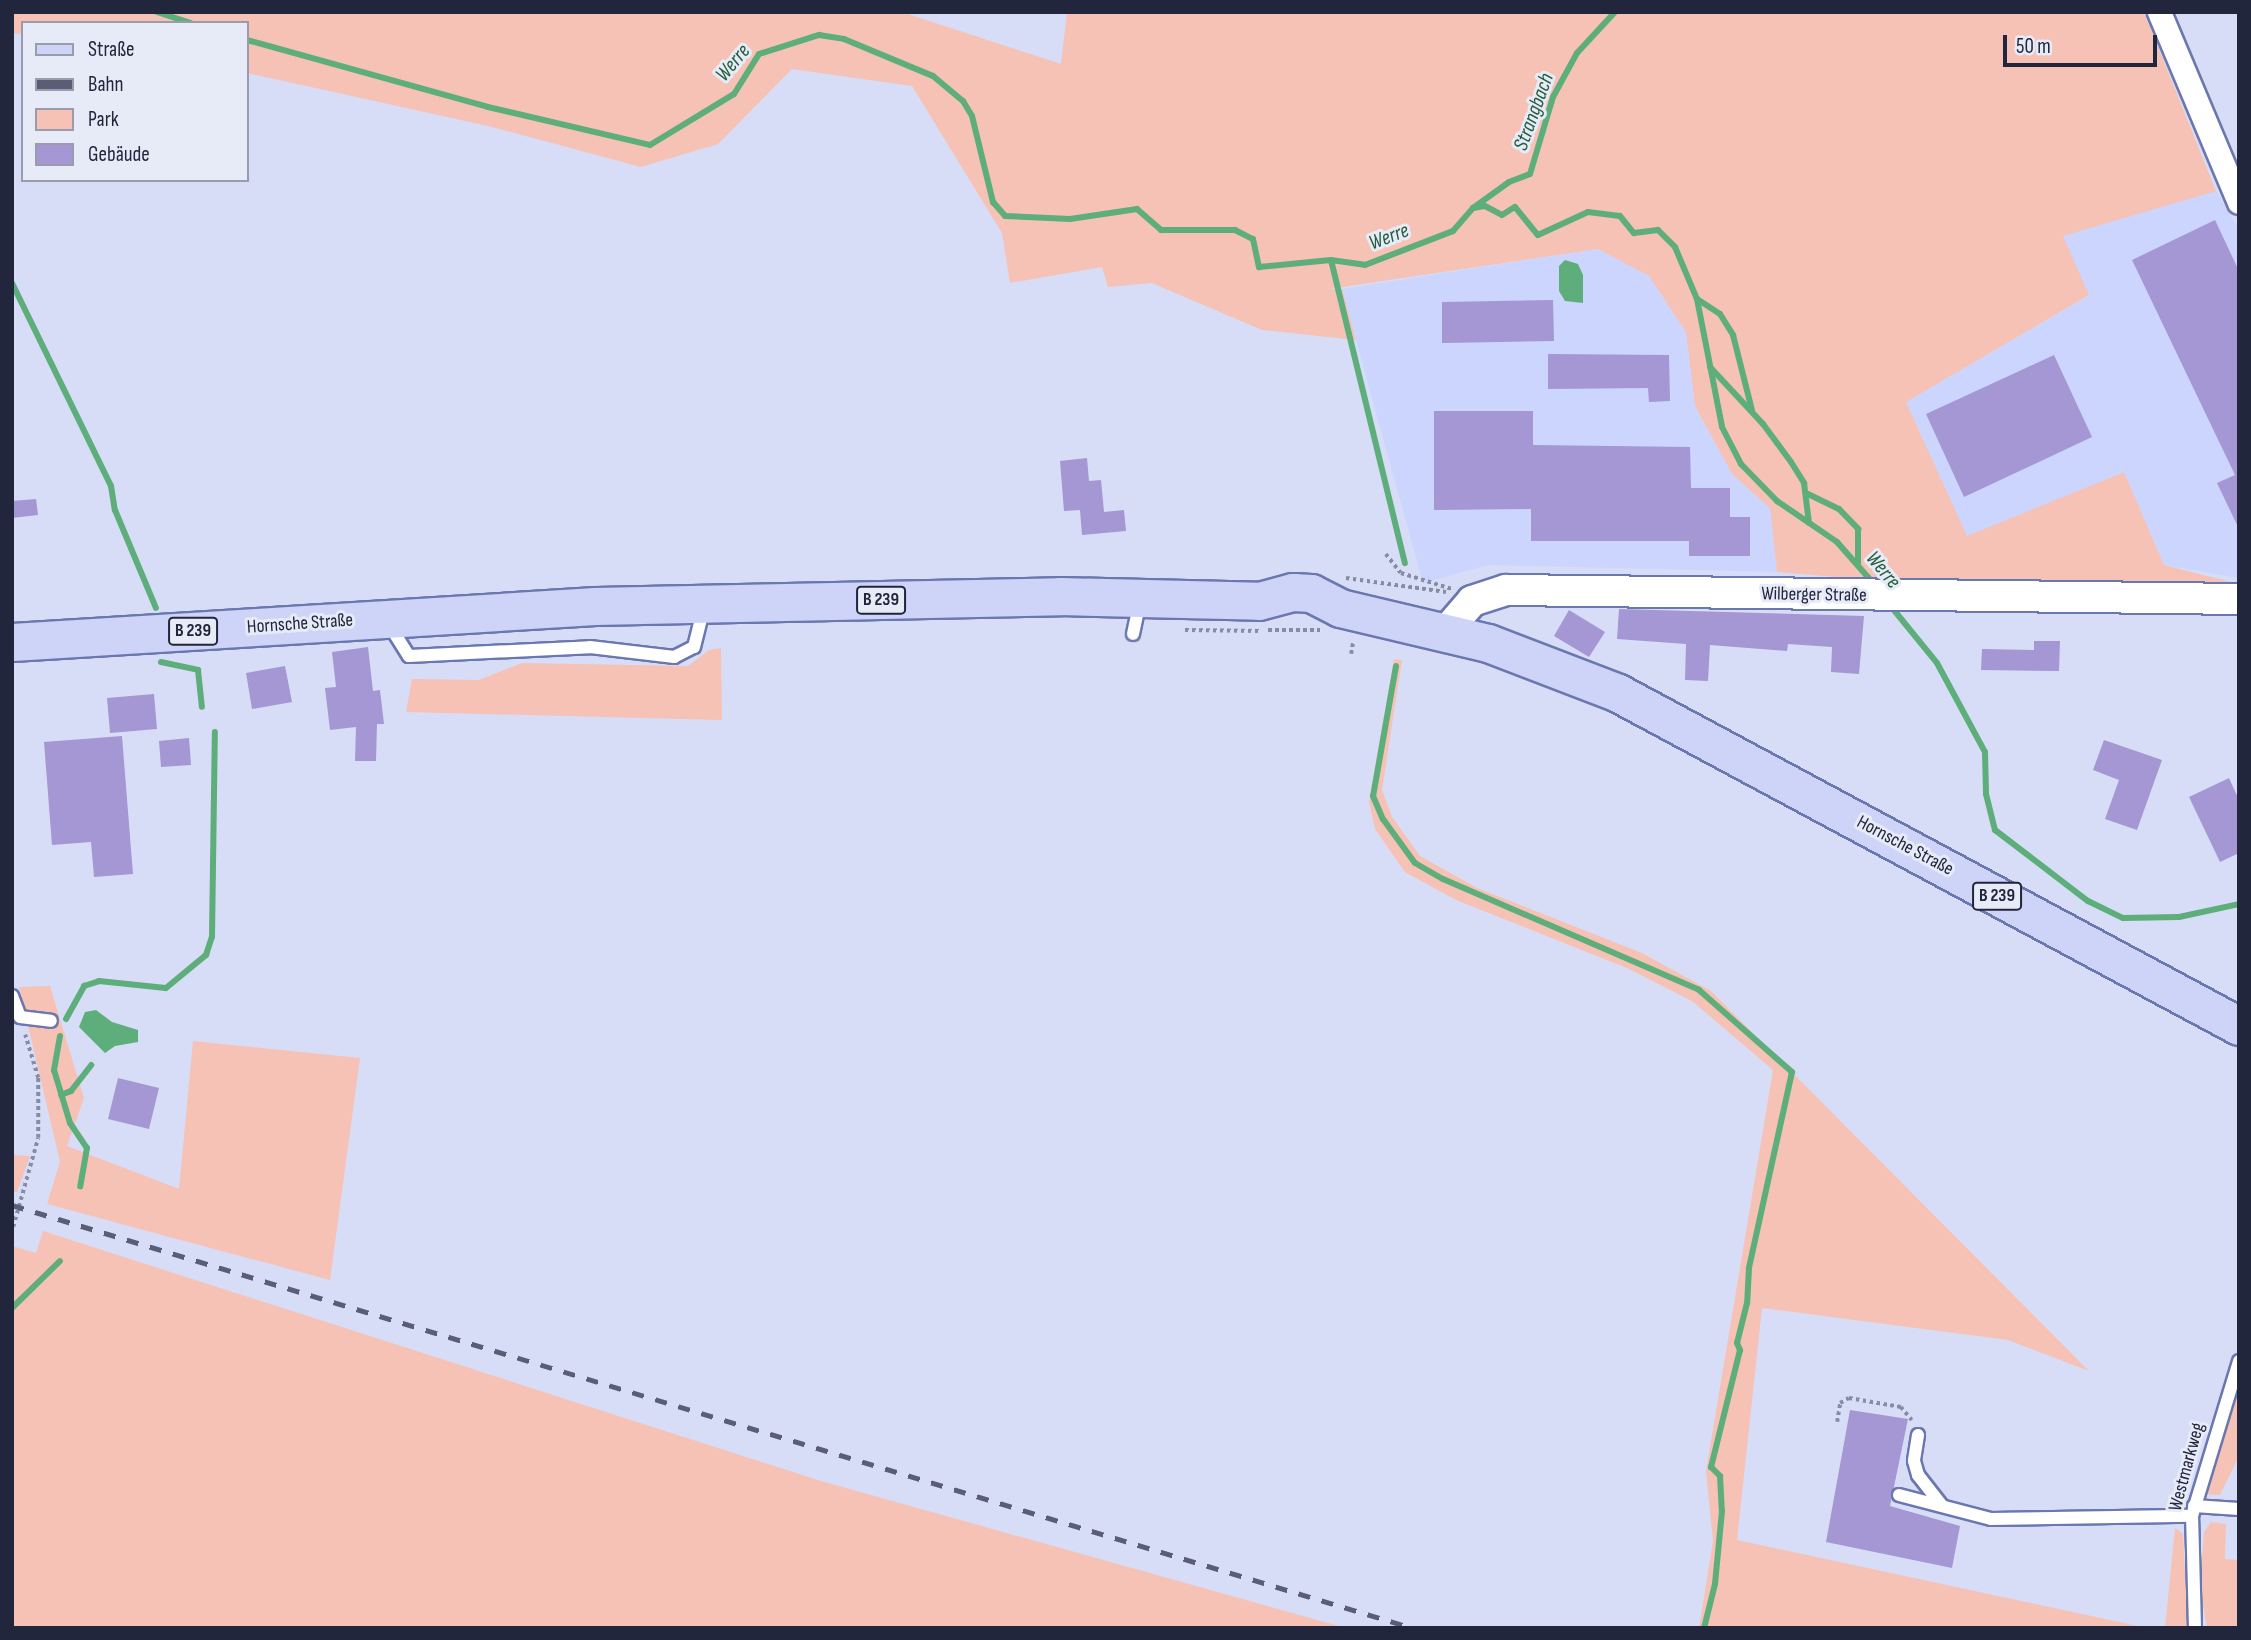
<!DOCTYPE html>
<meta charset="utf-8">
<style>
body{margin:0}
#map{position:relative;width:2251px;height:1640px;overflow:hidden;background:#d7ddf6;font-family:"Sofia Sans Condensed",sans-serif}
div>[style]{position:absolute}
.built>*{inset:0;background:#cbd5fe}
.green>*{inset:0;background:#f5c2b5}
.water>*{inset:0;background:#5dae7b}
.stream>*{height:6px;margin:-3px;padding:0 3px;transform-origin:3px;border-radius:3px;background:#5dae7b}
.building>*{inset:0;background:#a497d3}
.path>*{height:3.5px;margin-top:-1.75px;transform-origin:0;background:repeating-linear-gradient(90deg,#868ca4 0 3.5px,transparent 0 7px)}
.roads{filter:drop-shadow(2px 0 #6b77af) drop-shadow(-2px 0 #6b77af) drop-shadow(0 2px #6b77af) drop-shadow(0 -2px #6b77af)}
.service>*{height:12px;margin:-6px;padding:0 6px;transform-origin:6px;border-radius:6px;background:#fff}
.minor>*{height:23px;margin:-11.5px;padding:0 11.5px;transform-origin:11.5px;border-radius:11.5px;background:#fff}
.tertiary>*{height:30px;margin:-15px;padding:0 15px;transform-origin:15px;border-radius:15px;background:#fff}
.primary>*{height:37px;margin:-18.5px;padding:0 18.5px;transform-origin:18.5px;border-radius:18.5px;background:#cdd4f8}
.rail>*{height:5px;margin-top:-2.5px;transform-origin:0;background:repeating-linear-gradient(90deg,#595e76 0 12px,transparent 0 24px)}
span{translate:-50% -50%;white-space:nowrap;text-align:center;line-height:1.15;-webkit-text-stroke:6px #e7ebf7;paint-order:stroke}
.shield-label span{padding:2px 5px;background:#e7ebf7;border:2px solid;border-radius:5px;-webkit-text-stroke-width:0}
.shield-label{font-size:18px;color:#21263d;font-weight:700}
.street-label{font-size:19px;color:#21263d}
.water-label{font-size:21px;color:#235e3a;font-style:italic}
.frame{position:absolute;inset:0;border:14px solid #21263d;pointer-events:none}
.legend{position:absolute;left:21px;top:21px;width:228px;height:161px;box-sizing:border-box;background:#e7ebf7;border:2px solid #989cad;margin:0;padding:9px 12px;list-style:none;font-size:21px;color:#21263d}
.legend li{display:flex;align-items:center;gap:14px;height:35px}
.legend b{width:35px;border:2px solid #989cad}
.scale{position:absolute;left:2003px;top:35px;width:154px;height:32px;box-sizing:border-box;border:4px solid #21263d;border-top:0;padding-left:9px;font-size:21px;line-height:24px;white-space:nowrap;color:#21263d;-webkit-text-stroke:5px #e7ebf7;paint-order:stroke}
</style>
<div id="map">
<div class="built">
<div style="clip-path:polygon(2207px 175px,2239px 230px,2239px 578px,2164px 565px,2124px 472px,1967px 537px,1906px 402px,2088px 296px,2051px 210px)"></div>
<div style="clip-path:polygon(1598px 249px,1649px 276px,1686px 332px,1695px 406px,1732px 474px,1770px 508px,1777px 572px,1488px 565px,1423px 583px,1342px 289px)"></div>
</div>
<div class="green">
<div style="clip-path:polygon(12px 12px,902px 12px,1061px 64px,1067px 12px,2144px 12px,2216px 191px,2063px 236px,2089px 295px,1906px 402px,1967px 536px,2124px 472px,2164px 565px,2239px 584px,1894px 582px,1777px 572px,1770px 508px,1732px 474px,1695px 406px,1686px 332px,1649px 276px,1598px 249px,1329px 289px,1342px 289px,1356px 340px,1262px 330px,1152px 283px,1108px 287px,1102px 267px,1010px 283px,1002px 233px,912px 86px,792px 69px,718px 144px,641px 167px,488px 126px,247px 73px,247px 23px,23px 23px,23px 34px,12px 33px)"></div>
<div style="clip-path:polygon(721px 648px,722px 720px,406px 712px,412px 679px,479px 680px,522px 663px,688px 666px,709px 650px)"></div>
<div style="clip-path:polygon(1394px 659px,1402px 660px,1382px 790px,1392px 817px,1420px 856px,1477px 888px,1642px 953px,1711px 991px,2089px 1371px,2008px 1340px,1762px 1308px,1737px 1540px,2147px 1628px,1699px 1628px,1713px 1541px,1706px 1471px,1773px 1070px,1692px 1001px,1627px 968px,1456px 900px,1405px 872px,1375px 829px,1369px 802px)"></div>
<div style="clip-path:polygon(50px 986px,84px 1098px,67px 1146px,179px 1189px,193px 1041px,360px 1058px,330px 1280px,47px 1204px,60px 1162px,19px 987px)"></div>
<div style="clip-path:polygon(12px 1155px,30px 1156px,17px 1192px,12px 1191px)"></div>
<div style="clip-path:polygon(43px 1231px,821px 1481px,1346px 1628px,12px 1628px,12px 1246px,36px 1253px)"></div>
<div style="clip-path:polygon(2239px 1387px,2239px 1456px,2220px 1495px,2205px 1494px)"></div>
<div style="clip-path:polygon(2211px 1522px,2226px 1524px,2225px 1559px,2239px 1560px,2239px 1628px,2207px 1628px,2200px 1586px,2204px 1532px)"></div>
<div style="clip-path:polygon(2175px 1528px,2183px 1534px,2188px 1628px,2165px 1628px)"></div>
</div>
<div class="water">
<div style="clip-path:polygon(1565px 260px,1578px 264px,1583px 275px,1583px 303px,1565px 301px,1559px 291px,1559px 266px)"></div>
<div style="clip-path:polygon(96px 1010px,112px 1022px,138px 1030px,138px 1042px,115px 1046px,105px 1053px,79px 1027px,85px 1012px)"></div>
</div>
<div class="stream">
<div style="left:157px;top:12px;width:35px;rotate:18deg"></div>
<div style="left:247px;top:40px;width:250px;rotate:15.5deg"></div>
<div style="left:488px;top:107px;width:166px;rotate:13.2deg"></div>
<div style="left:650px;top:145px;width:98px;rotate:-31.3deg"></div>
<div style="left:734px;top:94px;width:47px;rotate:-58deg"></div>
<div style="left:759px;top:54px;width:63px;rotate:-17.6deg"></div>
<div style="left:819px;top:35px;width:25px;rotate:9deg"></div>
<div style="left:844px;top:39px;width:96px;rotate:22.6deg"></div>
<div style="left:933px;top:76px;width:39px;rotate:40deg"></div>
<div style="left:963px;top:101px;width:17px;rotate:59deg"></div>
<div style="left:972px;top:116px;width:89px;rotate:76.3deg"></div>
<div style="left:993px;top:202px;width:18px;rotate:49deg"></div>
<div style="left:1005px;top:216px;width:65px;rotate:2.6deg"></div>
<div style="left:1070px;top:219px;width:68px;rotate:-8.5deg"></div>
<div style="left:1137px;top:209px;width:32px;rotate:41deg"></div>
<div style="left:1161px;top:230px;width:74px"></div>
<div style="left:1235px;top:230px;width:20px;rotate:27deg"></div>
<div style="left:1253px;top:239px;width:29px;rotate:78deg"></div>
<div style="left:1259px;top:267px;width:72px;rotate:-5.6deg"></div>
<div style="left:1331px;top:260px;width:34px;rotate:8deg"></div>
<div style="left:1365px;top:265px;width:94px;rotate:-21.1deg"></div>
<div style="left:1453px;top:231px;width:30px;rotate:-49deg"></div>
<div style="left:1473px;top:208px;width:12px;rotate:-9deg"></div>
<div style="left:1485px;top:206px;width:19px;rotate:28deg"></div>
<div style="left:1502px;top:215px;width:15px;rotate:-32deg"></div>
<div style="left:1515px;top:207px;width:36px;rotate:51deg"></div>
<div style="left:1538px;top:235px;width:55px;rotate:-24.7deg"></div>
<div style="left:1588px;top:212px;width:32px;rotate:7deg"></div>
<div style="left:1620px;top:216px;width:22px;rotate:51deg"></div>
<div style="left:1634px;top:233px;width:24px;rotate:-7deg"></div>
<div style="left:1658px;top:230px;width:24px;rotate:45deg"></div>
<div style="left:1675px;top:247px;width:56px;rotate:67.1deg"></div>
<div style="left:1697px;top:299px;width:130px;rotate:78.9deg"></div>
<div style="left:1722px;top:427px;width:42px;rotate:62.8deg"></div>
<div style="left:1741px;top:464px;width:52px;rotate:45.8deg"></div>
<div style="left:1777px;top:501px;width:73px;rotate:34.3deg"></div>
<div style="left:1837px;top:542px;width:56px;rotate:48.6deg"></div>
<div style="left:1473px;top:208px;width:44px;rotate:-35.8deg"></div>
<div style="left:1509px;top:182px;width:22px;rotate:-21deg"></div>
<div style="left:1530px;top:174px;width:80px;rotate:-73.4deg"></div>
<div style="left:1553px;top:97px;width:50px;rotate:-61.4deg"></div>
<div style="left:1577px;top:53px;width:56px;rotate:-47.2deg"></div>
<div style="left:1331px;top:260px;width:312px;rotate:76.3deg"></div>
<div style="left:12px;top:283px;width:226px;rotate:64deg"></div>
<div style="left:111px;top:486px;width:24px;rotate:81deg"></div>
<div style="left:115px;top:510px;width:106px;rotate:67.3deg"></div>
<div style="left:1697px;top:299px;width:27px;rotate:33deg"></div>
<div style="left:1720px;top:314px;width:25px;rotate:58deg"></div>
<div style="left:1733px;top:335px;width:77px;rotate:75.8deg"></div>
<div style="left:1710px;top:367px;width:78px;rotate:47.1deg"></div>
<div style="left:1763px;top:424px;width:47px;rotate:53.6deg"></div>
<div style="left:1791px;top:462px;width:25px;rotate:58deg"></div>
<div style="left:1804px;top:483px;width:40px;rotate:82.9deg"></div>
<div style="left:1806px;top:493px;width:37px;rotate:26deg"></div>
<div style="left:1839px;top:509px;width:28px;rotate:46deg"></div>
<div style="left:1858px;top:529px;width:36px;rotate:90deg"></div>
<div style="left:1889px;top:604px;width:76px;rotate:50.9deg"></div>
<div style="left:1937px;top:663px;width:101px;rotate:61.7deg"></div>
<div style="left:1985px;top:752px;width:42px;rotate:88.6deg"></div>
<div style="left:1986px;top:794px;width:37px;rotate:76deg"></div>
<div style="left:1995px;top:830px;width:117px;rotate:37.4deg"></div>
<div style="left:2088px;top:901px;width:39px;rotate:26deg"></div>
<div style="left:2123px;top:918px;width:56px;rotate:-1deg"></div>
<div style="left:2179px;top:917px;width:61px;rotate:-12.2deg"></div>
<div style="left:161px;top:662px;width:38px;rotate:12deg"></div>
<div style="left:198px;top:670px;width:37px;rotate:84deg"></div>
<div style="left:1396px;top:666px;width:132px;rotate:100deg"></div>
<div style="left:1373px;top:796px;width:25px;rotate:67deg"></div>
<div style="left:1383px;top:819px;width:54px;rotate:54deg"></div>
<div style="left:1415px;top:863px;width:32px;rotate:30deg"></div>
<div style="left:1443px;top:879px;width:279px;rotate:23.4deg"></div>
<div style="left:1699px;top:990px;width:124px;rotate:41.4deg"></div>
<div style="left:1792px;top:1072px;width:201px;rotate:102.4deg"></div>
<div style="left:1749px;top:1268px;width:35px;rotate:93deg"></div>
<div style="left:1747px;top:1303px;width:41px;rotate:104deg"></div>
<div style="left:1737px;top:1343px;width:8px;rotate:67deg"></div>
<div style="left:1740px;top:1350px;width:121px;rotate:103.9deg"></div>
<div style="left:1711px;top:1467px;width:13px;rotate:45deg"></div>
<div style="left:1720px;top:1476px;width:35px;rotate:87deg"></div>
<div style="left:1722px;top:1511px;width:73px;rotate:95.5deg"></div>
<div style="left:1715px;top:1584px;width:45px;rotate:104deg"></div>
<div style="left:66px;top:1019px;width:38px;rotate:-61deg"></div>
<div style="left:84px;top:986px;width:16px;rotate:-18deg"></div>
<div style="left:99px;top:981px;width:67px;rotate:6deg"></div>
<div style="left:166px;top:988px;width:52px;rotate:-39.5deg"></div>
<div style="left:206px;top:955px;width:19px;rotate:-72deg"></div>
<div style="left:212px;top:937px;width:205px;rotate:-89.2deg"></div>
<div style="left:60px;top:1036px;width:35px;rotate:100deg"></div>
<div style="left:54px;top:1070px;width:55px;rotate:73.2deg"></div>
<div style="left:70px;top:1123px;width:30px;rotate:56deg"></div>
<div style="left:87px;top:1148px;width:39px;rotate:100deg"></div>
<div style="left:61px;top:1095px;width:11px;rotate:-22deg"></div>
<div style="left:71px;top:1091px;width:33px;rotate:-52deg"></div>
<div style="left:12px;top:1308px;width:67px;rotate:-44.4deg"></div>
</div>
<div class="building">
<div style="clip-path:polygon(2215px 220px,2239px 271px,2239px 529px,2217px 483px,2235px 475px,2132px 260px)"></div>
<div style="clip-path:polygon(1553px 300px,1554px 341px,1442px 343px,1442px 302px)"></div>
<div style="clip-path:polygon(1548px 354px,1669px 355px,1670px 401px,1649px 402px,1648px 388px,1548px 389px)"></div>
<div style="clip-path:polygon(2054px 355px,2092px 437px,1964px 497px,1926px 414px)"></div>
<div style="clip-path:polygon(1434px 411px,1533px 411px,1533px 445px,1690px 447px,1691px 488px,1730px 488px,1730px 517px,1750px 517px,1750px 556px,1689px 556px,1689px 541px,1531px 541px,1531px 509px,1434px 510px)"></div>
<div style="clip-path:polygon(1087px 458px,1089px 481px,1101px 480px,1104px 512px,1124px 510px,1126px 531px,1082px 535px,1080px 510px,1064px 511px,1060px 461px)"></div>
<div style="clip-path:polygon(36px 499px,38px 515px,12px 518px,12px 501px)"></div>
<div style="clip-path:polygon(1619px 609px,1864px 616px,1859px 674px,1831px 672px,1832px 647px,1788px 644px,1787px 651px,1710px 645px,1708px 681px,1685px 680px,1686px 644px,1617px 639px)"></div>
<div style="clip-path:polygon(1569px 610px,1605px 632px,1589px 657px,1554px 636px)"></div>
<div style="clip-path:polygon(2034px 641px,2060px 641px,2059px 671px,1981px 670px,1982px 649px,2034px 650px)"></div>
<div style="clip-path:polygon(368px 647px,373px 691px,380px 690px,384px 724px,377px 724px,376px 761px,355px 761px,356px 727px,330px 730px,325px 688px,336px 687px,332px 652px)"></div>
<div style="clip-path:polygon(285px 666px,292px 702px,252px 709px,246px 673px)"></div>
<div style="clip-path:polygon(154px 694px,157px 729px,110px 733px,107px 698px)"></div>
<div style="clip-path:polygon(122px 736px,133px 874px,94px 877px,91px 842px,52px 845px,44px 742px)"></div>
<div style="clip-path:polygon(189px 738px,191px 765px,161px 767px,159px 741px)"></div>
<div style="clip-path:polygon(2104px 740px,2162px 760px,2137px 830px,2105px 819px,2119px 780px,2093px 770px)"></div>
<div style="clip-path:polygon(2229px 778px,2239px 800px,2239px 853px,2220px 862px,2189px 797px)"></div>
<div style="clip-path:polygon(118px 1078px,159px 1088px,149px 1129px,108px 1119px)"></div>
<div style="clip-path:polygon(1850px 1410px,1908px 1419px,1890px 1506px,1960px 1526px,1952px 1568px,1826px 1542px)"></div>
</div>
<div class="path">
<div style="left:1386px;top:554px;width:24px;rotate:52deg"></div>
<div style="left:1401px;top:573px;width:53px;rotate:17.4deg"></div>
<div style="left:1346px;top:578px;width:101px;rotate:8deg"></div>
<div style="left:1185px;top:630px;width:76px;rotate:0.8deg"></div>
<div style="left:1268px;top:630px;width:52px"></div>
<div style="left:1351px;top:654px;width:13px;rotate:-81deg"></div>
<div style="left:13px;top:1227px;width:92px;rotate:-74.3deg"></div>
<div style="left:38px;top:1138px;width:60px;rotate:-90deg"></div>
<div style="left:38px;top:1078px;width:45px;rotate:-106.8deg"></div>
<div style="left:1837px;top:1422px;width:19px;rotate:-81deg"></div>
<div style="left:1840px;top:1403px;width:10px;rotate:-29deg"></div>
<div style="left:1849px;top:1398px;width:53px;rotate:9.8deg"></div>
<div style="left:1901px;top:1407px;width:17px;rotate:50deg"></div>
</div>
<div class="roads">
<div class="service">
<div style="left:394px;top:621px;width:13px;rotate:86deg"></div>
<div style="left:395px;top:634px;width:26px;rotate:58deg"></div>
<div style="left:409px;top:656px;width:181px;rotate:-2.8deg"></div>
<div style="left:590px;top:647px;width:85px;rotate:6.8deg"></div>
<div style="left:674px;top:657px;width:22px;rotate:-27deg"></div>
<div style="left:694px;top:647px;width:41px;rotate:-76deg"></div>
<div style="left:1133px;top:634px;width:33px;rotate:-78deg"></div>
<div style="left:12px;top:996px;width:22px;rotate:69deg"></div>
<div style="left:20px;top:1017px;width:31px;rotate:7deg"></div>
<div style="left:1918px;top:1435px;width:26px;rotate:99deg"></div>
<div style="left:1914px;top:1461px;width:15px;rotate:74deg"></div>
<div style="left:1918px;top:1475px;width:39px;rotate:52deg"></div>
<div style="left:1899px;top:1495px;width:95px;rotate:14.6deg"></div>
<div style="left:1991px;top:1519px;width:201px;rotate:-0.9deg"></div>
<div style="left:2194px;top:1506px;width:45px;rotate:3.8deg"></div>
<div style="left:2195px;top:1628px;width:112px;rotate:-91.5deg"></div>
<div style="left:2192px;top:1516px;width:162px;rotate:-73.1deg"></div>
</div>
<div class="minor">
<div style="left:2159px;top:12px;width:206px;rotate:67.2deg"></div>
</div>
<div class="tertiary">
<div style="left:1447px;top:630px;width:38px;rotate:-49deg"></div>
<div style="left:1472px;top:601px;width:36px;rotate:-18deg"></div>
<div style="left:1506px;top:590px;width:733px;rotate:0.7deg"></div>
</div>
<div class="primary">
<div style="left:12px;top:642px;width:584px;rotate:-3.53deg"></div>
<div style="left:595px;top:606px;width:465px;rotate:-1.2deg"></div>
<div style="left:1060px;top:596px;width:199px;rotate:1.4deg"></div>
<div style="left:1259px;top:601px;width:35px;rotate:-15deg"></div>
<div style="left:1293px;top:592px;width:18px;rotate:3deg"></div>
<div style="left:1311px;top:593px;width:33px;rotate:27deg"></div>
<div style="left:1340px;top:608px;width:152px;rotate:13.3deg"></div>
<div style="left:1488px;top:643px;width:139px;rotate:21deg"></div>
<div style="left:1618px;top:693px;width:705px;rotate:28.2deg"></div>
</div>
</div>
<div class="rail">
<div style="left:12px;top:1205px;width:1463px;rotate:16.8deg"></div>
</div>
<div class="shield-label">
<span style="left:881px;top:600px">B 239</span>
<span style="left:193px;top:631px">B 239</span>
<span style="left:1997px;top:896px">B 239</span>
</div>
<div class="street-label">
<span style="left:1814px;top:595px;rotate:1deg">Wilberger Straße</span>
<span style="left:300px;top:624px;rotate:-4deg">Hornsche Straße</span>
<span style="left:1905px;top:846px;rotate:28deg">Hornsche Straße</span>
<span style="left:2187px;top:1467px;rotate:-75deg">Westmarkweg</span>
</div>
<div class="water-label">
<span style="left:733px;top:63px;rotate:-50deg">Werre</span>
<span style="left:1534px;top:112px;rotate:-70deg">Strangbach</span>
<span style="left:1389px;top:237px;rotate:-21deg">Werre</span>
<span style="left:1883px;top:570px;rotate:50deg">Werre</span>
</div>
<div class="frame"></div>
<ul class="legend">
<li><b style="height:9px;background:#cdd4f8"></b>Straße</li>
<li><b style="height:9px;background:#595e76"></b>Bahn</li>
<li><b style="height:19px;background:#f5c2b5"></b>Park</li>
<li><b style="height:19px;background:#a497d3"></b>Gebäude</li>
</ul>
<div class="scale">50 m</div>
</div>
